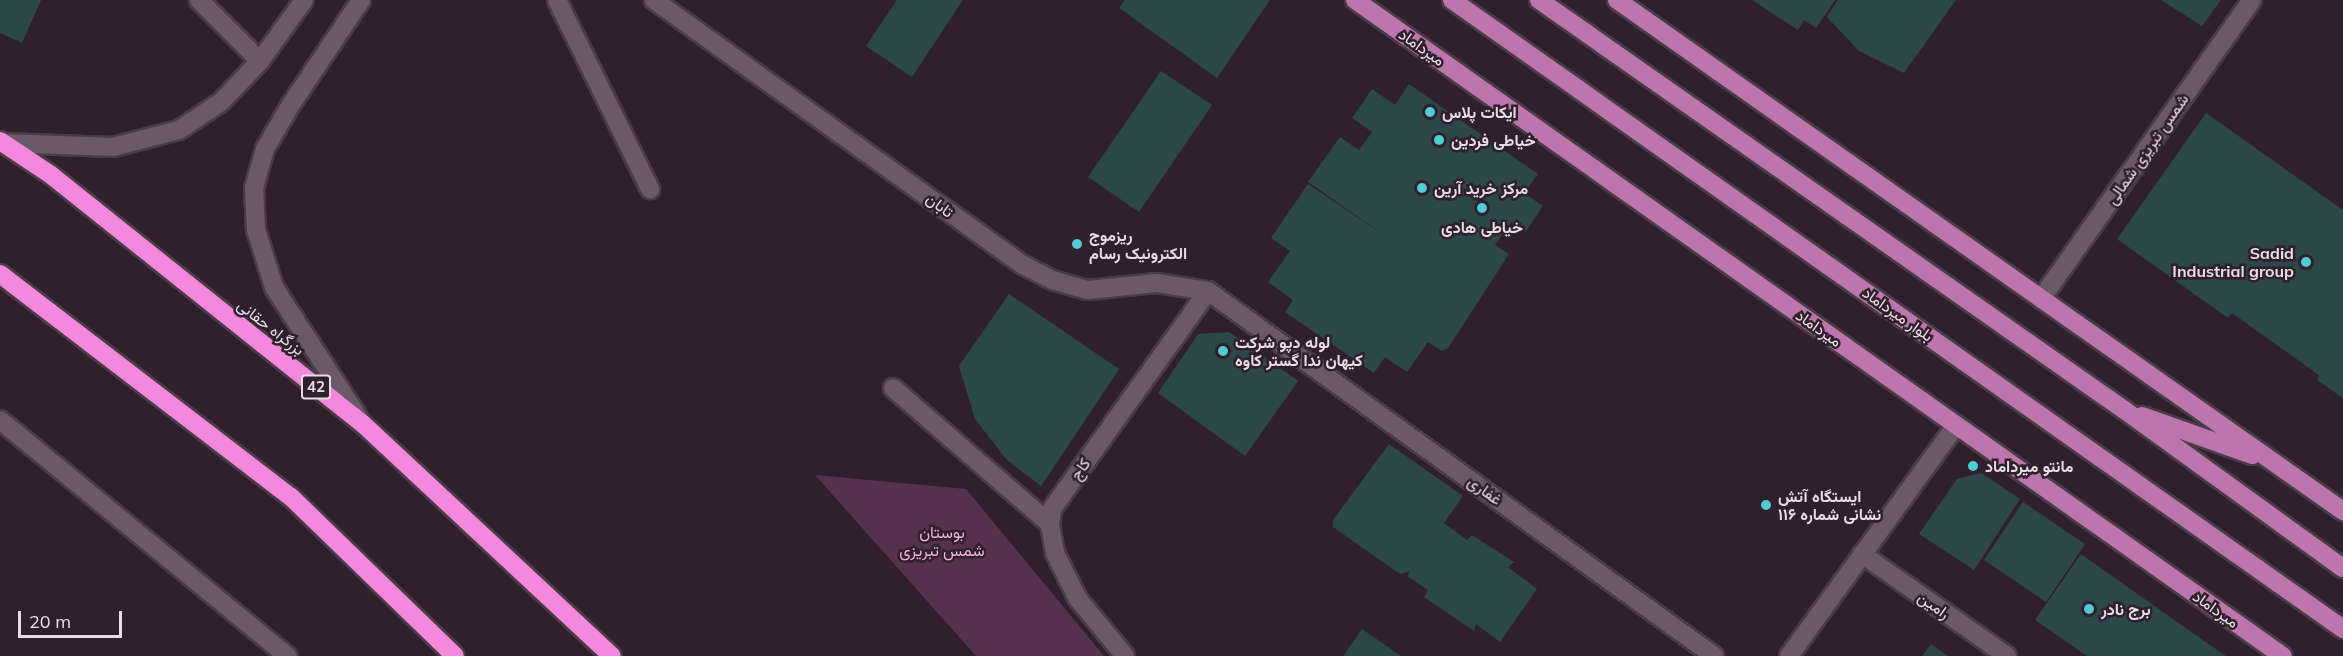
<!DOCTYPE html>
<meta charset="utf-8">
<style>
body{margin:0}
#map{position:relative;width:2343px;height:656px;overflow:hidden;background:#30202c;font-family:Mulish,Vazirmatn,sans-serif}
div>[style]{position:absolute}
.green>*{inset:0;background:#56314e}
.building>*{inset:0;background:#2c4749}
.roads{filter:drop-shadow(2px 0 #4a3c47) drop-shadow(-2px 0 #4a3c47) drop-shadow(0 2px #4a3c47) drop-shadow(0 -2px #4a3c47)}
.minor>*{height:18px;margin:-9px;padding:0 9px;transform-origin:9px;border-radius:9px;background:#6c5967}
.major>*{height:18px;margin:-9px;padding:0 9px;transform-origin:9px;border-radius:9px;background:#bd75ae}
.highway>*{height:18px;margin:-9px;padding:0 9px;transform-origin:9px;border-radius:9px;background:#f388dd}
.dots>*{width:16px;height:16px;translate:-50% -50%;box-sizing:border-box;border:3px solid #30202c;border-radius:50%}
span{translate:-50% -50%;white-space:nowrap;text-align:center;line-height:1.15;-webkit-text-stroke:5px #30202c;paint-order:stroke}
.shield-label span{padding:2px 4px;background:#30202c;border:2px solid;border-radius:4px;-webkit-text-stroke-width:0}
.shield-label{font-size:15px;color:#e8dde5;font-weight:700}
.street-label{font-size:16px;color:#e8dde5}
.poi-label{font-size:16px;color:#e8dde5;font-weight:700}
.left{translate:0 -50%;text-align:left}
.right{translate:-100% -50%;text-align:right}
.park-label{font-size:16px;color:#f8aee7}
.scale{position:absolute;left:18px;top:611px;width:104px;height:27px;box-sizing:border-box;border:3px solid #e8dde5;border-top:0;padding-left:8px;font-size:18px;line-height:21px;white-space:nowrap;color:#e8dde5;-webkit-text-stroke:4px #30202c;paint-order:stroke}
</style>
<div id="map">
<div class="green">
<div style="clip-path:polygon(815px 475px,966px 489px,1104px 656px,976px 656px)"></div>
</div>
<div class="building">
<div style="clip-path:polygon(0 0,41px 0,22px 43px,0 33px)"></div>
<div style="clip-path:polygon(897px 0,963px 0,912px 77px,866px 46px)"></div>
<div style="clip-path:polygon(1125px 0,1270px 0,1217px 78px,1119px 8px)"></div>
<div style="clip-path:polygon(1752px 0,1835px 0,1816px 28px,1804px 20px,1798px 30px)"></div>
<div style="clip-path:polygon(1838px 0,1956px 0,1904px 73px,1859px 51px,1827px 17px)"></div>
<div style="clip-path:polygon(2161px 0,2221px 0,2202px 26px)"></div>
<div style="clip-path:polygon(1161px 71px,1212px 105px,1139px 212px,1088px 177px)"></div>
<div style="clip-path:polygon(1409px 84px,1538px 174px,1524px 193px,1543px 206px,1525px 233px,1511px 222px,1495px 245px,1509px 254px,1448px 348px,1442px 351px,1428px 342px,1407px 372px,1385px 357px,1374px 373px,1285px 312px,1293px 300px,1268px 282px,1290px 251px,1271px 238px,1308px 184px,1388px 238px,1308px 182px,1340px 137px,1359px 150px,1372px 132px,1352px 118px,1372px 89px,1395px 105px)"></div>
<div style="clip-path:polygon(2206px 113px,2343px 210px,2343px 398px,2317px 380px,2319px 375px,2232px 313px,2228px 318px,2117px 239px)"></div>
<div style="clip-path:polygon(1009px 294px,1119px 369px,1041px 486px,1007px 460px,975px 419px,959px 366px)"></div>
<div style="clip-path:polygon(1229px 332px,1298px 381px,1245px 456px,1158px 393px,1198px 334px)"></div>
<div style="clip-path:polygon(1389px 444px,1463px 496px,1444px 523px,1467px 540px,1472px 535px,1514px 562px,1508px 567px,1537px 589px,1500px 642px,1476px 624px,1474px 631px,1424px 597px,1428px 590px,1408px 577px,1409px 571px,1400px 574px,1333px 527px,1333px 520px)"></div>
<div style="clip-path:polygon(1981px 473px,2020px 499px,1974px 570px,1919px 534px,1957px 479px)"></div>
<div style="clip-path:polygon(2023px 502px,2085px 544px,2046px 602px,1984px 560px)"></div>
<div style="clip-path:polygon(2081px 554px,2204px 641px,2226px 656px,2087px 656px,2035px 620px)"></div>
<div style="clip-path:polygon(1362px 629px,1401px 656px,1343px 656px)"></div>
<div style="clip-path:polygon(1931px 644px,1948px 656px,1922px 656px)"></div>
</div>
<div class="roads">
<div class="minor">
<div style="left:199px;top:0;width:86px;rotate:45deg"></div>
<div style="left:557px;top:0;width:211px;rotate:63.8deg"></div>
<div style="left:654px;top:0;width:454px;rotate:35.7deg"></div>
<div style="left:1023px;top:265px;width:33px;rotate:27deg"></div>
<div style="left:1052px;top:280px;width:37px;rotate:16deg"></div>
<div style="left:1088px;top:290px;width:69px;rotate:-5.8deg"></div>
<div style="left:1157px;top:283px;width:52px;rotate:8.9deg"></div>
<div style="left:1208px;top:291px;width:624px;rotate:35.8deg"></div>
<div style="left:3px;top:143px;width:110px;rotate:2.1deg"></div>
<div style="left:113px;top:147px;width:68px;rotate:-14.4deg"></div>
<div style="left:179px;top:130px;width:50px;rotate:-33.7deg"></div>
<div style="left:221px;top:102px;width:57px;rotate:-46.4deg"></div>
<div style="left:260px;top:61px;width:75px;rotate:-54.2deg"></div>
<div style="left:2041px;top:299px;width:366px;rotate:-54.8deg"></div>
<div style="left:893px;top:388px;width:208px;rotate:40.9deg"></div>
<div style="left:358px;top:417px;width:155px;rotate:-122.9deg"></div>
<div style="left:274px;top:287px;width:60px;rotate:-107.5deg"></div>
<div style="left:256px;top:230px;width:42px;rotate:-92.7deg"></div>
<div style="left:254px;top:188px;width:41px;rotate:-74.2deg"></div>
<div style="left:265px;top:149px;width:50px;rotate:-59.8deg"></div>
<div style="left:290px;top:106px;width:128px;rotate:-56.2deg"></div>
<div style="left:0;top:420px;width:372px;rotate:39.4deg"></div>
<div style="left:1862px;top:554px;width:177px;rotate:35.1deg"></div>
<div style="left:1125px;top:656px;width:74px;rotate:-129.5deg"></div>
<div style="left:1078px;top:599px;width:51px;rotate:-116.6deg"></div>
<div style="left:1055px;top:553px;width:29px;rotate:-100deg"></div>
<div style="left:1050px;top:524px;width:15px;rotate:-82deg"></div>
<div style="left:1052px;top:509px;width:268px;rotate:-54.4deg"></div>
<div style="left:1789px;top:656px;width:285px;rotate:-54.1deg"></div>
</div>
<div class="major">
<div style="left:1355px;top:0;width:1136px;rotate:35.26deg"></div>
<div style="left:1452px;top:0;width:1091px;rotate:35.22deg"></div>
<div style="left:1539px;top:0;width:713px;rotate:35.01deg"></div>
<div style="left:2123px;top:409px;width:271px;rotate:35.9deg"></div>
<div style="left:1617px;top:0;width:888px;rotate:35.14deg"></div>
<div style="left:2142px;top:416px;width:117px;rotate:19.5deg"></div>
</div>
<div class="highway">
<div style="left:0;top:141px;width:61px;rotate:33.7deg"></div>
<div style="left:51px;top:175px;width:399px;rotate:38.6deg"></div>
<div style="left:363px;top:424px;width:340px;rotate:43deg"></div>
<div style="left:0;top:274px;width:367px;rotate:37.5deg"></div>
<div style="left:291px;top:497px;width:228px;rotate:44.1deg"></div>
</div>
</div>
<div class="dots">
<div style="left:1430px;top:112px;background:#51ccd4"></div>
<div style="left:1439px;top:140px;background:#51ccd4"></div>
<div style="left:1422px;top:188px;background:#51ccd4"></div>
<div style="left:1482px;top:208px;background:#51ccd4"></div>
<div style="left:1077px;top:244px;background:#51ccd4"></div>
<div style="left:2306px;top:262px;background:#51ccd4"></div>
<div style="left:1223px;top:351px;background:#51ccd4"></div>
<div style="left:1973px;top:466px;background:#51ccd4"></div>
<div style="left:1766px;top:505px;background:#51ccd4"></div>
<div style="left:2089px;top:609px;background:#51ccd4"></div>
</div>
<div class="shield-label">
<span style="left:316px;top:387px">42</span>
</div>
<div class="street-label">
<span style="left:1422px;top:47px;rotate:35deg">میرداماد</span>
<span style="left:2147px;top:149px;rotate:-55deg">شمس تبریزی شمالی</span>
<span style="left:940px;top:205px;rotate:36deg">تابان</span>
<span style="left:1898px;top:314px;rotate:35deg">بلوار میرداماد</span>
<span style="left:271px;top:327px;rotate:38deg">بزرگراه حقانی</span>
<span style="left:1819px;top:328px;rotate:35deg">میرداماد</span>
<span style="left:1080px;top:469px;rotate:-55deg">کاج</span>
<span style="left:1485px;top:490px;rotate:36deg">غفارى</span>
<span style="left:1934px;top:605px;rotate:35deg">رامین</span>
<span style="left:2216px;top:609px;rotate:35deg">میرداماد</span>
</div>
<div class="poi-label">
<span class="left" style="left:1442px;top:112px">ایکات پلاس</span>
<span class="left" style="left:1451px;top:140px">خیاطی فردین</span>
<span class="left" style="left:1434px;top:188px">مرکز خرید آرین</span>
<span style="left:1482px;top:227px">خیاطی هادی</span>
<span class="left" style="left:1089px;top:244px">ریزموج<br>الکترونیک رسام</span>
<span class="right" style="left:2294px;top:262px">Sadid<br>Industrial group</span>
<span class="left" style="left:1235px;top:351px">لوله دپو شرکت<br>کیهان ندا گستر کاوه</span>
<span class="left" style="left:1985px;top:466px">مانتو میرداماد</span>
<span class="left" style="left:1778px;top:505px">ایستگاه آتش<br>نشانی شماره ۱۱۶</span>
<span class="left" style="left:2101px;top:609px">برج نادر</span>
</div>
<div class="park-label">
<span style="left:942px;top:541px">بوستان<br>شمس تبریزی</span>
</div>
<div class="scale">20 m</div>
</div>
